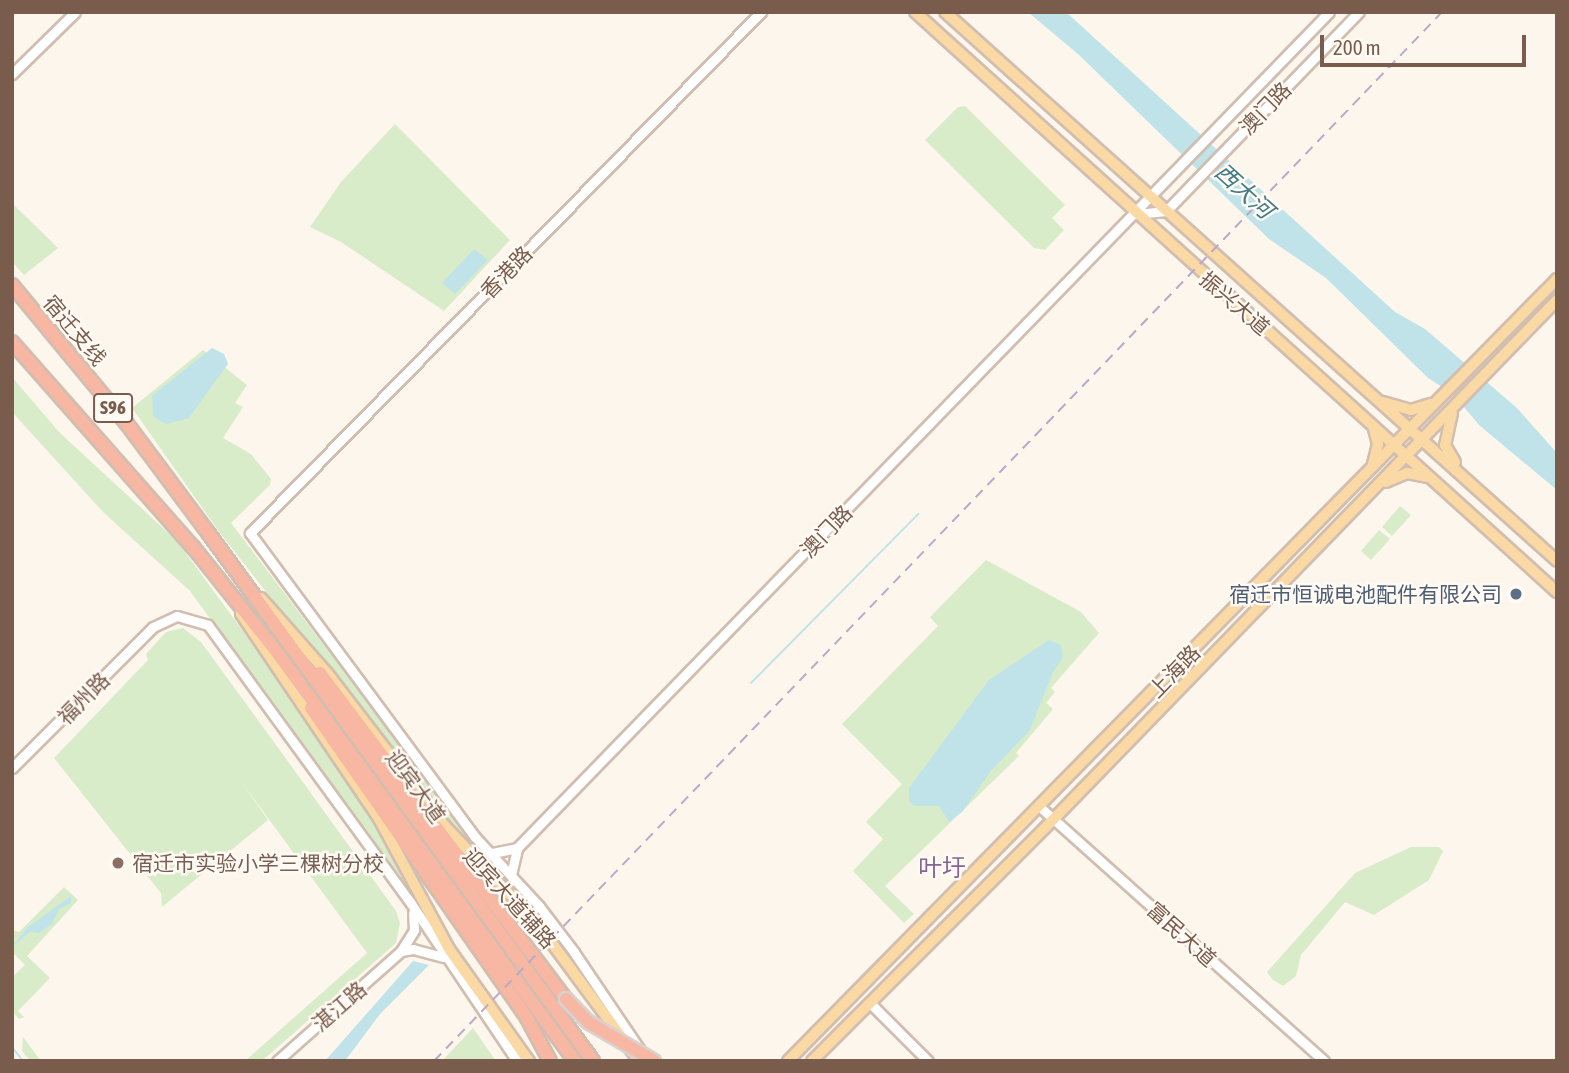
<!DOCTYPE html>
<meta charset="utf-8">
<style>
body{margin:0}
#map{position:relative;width:1569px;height:1073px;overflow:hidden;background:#fdf6ec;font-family:"Asap Condensed","Noto Sans SC",sans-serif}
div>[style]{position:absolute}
.green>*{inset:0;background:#d8ecc9}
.water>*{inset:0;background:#bfe3e8}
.stream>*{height:2px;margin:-1px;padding:0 1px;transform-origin:1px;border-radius:1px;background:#bfe3e8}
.roads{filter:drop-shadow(2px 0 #d1beb0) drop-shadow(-2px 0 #d1beb0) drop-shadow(0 2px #d1beb0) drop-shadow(0 -2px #d1beb0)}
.minor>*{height:9px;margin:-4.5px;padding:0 4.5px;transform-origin:4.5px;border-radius:4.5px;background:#fff}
.major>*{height:10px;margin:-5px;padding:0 5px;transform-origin:5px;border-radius:5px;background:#fbd9a5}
.highway>*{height:12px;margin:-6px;padding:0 6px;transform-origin:6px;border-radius:6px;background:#f7b7a3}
.rail>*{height:2px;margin-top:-1px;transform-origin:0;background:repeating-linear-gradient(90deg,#b9a8c9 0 10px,transparent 0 17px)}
.bridges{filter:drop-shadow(2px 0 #dad1cd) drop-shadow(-2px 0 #dad1cd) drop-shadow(0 2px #dad1cd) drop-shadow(0 -2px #dad1cd)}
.highway-bridge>*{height:12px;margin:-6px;padding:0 6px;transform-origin:6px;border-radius:6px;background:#f7b7a3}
.dots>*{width:19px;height:19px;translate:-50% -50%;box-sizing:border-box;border:4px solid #fffaf3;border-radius:50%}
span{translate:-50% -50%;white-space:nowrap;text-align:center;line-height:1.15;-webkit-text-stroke:5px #fffaf3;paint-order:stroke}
.shield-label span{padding:2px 5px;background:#fffaf3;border:2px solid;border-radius:5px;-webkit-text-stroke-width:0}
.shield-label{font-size:19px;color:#7a5c4d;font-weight:700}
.street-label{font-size:21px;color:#7a5c4d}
.service-label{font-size:21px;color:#4e5e75}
.right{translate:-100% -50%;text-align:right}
.education-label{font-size:21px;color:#785e54}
.left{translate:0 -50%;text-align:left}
.water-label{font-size:23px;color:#437c86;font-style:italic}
.quarter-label{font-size:24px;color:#846695}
.frame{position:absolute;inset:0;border:14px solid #7a5c4d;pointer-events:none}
.scale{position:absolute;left:1320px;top:35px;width:206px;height:32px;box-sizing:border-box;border:4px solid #7a5c4d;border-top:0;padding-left:9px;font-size:21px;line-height:24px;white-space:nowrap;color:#7a5c4d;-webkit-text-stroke:5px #fffaf3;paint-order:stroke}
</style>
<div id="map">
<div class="green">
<div style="clip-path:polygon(965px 106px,1065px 205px,1052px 218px,1064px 230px,1045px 250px,1034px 248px,925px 140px,958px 107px)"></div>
<div style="clip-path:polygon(395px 124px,510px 240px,444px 311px,341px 242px,310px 227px,341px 182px)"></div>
<div style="clip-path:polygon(12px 203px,58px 248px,24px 275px,12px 262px)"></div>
<div style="clip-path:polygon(203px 350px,247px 385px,235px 403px,243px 407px,223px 438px,251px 454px,271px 479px,270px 485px,231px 523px,490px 863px,440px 814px,220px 533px,132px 408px)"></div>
<div style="clip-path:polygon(12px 377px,60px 433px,177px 541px,259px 653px,377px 828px,415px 900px,190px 591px,103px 512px,12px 412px)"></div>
<div style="clip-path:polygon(1400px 506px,1411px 515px,1392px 536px,1382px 527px)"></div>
<div style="clip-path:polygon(1379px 530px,1390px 539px,1371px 560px,1361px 551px)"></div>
<div style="clip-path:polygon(986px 560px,1081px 612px,1099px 633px,1051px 688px,1055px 692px,1046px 703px,1053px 709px,1016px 753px,1019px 756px,885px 886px,914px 914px,904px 923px,853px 871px,883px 839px,866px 822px,902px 784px,842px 724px,938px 626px,930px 617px)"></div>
<div style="clip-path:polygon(183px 628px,201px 642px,279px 749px,396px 911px,400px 923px,396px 943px,262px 1061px,245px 1061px,367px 953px,240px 780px,268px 820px,162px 907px,161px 893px,54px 758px,148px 660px,146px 654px,166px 632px)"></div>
<div style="clip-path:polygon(1411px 847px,1439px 847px,1443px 851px,1429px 880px,1374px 915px,1345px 902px,1301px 955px,1296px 976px,1283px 986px,1272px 979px,1267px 972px,1355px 873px)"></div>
<div style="clip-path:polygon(64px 887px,78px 900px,27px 956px,50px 978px,18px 1011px,24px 1017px,19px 1019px,12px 1011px,12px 977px,25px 965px,12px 952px,12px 930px,19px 932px)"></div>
<div style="clip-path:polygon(473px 1028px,496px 1061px,442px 1061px)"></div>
<div style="clip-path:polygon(23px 1037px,41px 1061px,30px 1061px,22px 1051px)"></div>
</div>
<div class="water">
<div style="clip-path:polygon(1028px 12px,1066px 12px,1395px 312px,1425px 329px,1517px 408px,1557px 453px,1557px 490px,1479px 425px,1453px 394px,1428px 378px,1326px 278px,1269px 239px,1078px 54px)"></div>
<div style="clip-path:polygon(474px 249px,488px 260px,455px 294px,442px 283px)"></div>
<div style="clip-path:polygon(212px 348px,224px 354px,228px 364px,189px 418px,166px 424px,153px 416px,152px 396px)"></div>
<div style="clip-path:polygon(1049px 640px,1061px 645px,1063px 657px,1052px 674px,1030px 730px,990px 772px,963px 811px,949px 822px,939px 806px,915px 806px,909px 802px,909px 788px,989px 680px)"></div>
<div style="clip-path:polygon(71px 896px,71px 903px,59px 909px,52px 924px,39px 933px,30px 932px,12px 947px,28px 927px)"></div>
<div style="clip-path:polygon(413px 961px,429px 965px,380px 1014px,345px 1061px,325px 1061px)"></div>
</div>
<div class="stream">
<div style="left:751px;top:683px;width:238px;rotate:-45.3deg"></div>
<div style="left:12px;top:1047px;width:18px;rotate:52deg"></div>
</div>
<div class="roads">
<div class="minor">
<div style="left:12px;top:74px;width:88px;rotate:-44.5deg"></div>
<div style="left:1137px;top:214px;width:29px;rotate:-6deg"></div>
<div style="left:1166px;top:211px;width:277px;rotate:-45.9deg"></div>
<div style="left:12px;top:768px;width:199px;rotate:-45deg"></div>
<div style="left:153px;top:627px;width:26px;rotate:-25deg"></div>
<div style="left:177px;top:616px;width:32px;rotate:16deg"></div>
<div style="left:208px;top:625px;width:343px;rotate:53.9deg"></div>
<div style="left:410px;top:902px;width:192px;rotate:56.1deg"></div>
<div style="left:1040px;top:807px;width:381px;rotate:41.8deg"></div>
<div style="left:492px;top:853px;width:25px;rotate:-11deg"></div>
<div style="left:511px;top:875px;width:28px;rotate:-77deg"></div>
<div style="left:517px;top:848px;width:1165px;rotate:-45.83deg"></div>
<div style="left:401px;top:951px;width:12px;rotate:-9deg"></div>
<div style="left:413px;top:949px;width:31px;rotate:15deg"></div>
<div style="left:870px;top:1003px;width:82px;rotate:45deg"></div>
<div style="left:640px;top:1050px;width:118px;rotate:-124deg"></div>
<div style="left:574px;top:952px;width:58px;rotate:-127.3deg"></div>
<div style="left:539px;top:906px;width:94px;rotate:-132.8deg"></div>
<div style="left:475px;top:837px;width:378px;rotate:-126.5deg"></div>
<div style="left:250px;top:533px;width:730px;rotate:-45.56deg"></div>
<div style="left:277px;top:1061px;width:166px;rotate:-41.6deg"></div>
<div style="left:401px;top:951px;width:25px;rotate:-58deg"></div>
<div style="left:414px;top:930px;width:17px;rotate:-93deg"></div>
</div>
<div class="major">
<div style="left:915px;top:12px;width:865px;rotate:42.1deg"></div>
<div style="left:945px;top:12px;width:822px;rotate:41.89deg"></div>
<div style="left:1383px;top:402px;width:29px;rotate:16deg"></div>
<div style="left:1411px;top:410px;width:21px;rotate:-17deg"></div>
<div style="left:1452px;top:413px;width:33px;rotate:102deg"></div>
<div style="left:1445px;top:445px;width:20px;rotate:60deg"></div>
<div style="left:1373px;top:464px;width:21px;rotate:-76deg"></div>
<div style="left:1378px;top:444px;width:16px;rotate:-105deg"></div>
<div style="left:1386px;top:482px;width:23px;rotate:-23deg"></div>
<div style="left:1407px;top:473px;width:20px;rotate:11deg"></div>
<div style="left:261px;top:598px;width:101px;rotate:48.6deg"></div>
<div style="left:328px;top:674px;width:189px;rotate:52.5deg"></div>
<div style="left:443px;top:824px;width:137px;rotate:46.5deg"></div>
<div style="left:537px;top:923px;width:172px;rotate:53.5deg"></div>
<div style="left:241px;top:614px;width:245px;rotate:56deg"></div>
<div style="left:378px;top:817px;width:150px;rotate:61.7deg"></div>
<div style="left:449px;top:949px;width:138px;rotate:54.5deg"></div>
<div style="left:788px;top:1061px;width:1097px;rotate:-45.48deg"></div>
<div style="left:812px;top:1061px;width:328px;rotate:-45deg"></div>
<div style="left:1044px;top:829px;width:737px;rotate:-45.88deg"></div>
</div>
<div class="highway">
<div style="left:12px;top:285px;width:180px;rotate:50.4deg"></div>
<div style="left:127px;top:424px;width:137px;rotate:53.3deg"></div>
<div style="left:209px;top:534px;width:652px;rotate:53.92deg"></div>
<div style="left:12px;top:342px;width:273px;rotate:48.6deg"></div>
<div style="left:193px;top:547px;width:133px;rotate:51.4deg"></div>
<div style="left:276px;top:651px;width:507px;rotate:53.9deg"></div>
<div style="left:320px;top:673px;width:408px;rotate:53deg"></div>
<div style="left:311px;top:708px;width:378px;rotate:55.1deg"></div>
<div style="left:527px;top:1018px;width:49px;rotate:61.9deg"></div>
</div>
</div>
<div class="rail">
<div style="left:434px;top:1061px;width:1455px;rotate:-46.14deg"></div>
</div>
<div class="bridges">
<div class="highway-bridge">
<div style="left:566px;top:999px;width:32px;rotate:46deg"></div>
<div style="left:588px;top:1022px;width:77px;rotate:30.6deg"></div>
</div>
</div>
<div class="dots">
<div style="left:1516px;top:594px;background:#5c6f8a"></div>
<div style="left:118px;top:863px;background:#8d6e63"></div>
</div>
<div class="shield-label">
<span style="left:113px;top:408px">S96</span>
</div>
<div class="street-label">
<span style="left:1265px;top:108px;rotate:-46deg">澳门路</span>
<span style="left:506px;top:272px;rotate:-46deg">香港路</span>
<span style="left:1235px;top:303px;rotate:41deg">振兴大道</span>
<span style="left:75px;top:330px;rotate:50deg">宿迁支线</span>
<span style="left:826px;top:531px;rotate:-46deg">澳门路</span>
<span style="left:1174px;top:671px;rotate:-46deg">上海路</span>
<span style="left:83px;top:698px;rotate:-45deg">福州路</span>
<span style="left:416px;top:786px;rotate:54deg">迎宾大道</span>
<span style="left:510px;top:898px;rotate:48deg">迎宾大道辅路</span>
<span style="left:1182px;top:934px;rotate:42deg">富民大道</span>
<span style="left:339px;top:1006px;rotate:-41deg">湛江路</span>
</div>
<div class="service-label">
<span class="right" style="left:1502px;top:594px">宿迁市恒诚电池配件有限公司</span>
</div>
<div class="education-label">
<span class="left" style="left:132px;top:863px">宿迁市实验小学三棵树分校</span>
</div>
<div class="water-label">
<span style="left:1244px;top:191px;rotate:42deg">西大河</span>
</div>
<div class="quarter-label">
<span style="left:942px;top:868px">叶圩</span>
</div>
<div class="frame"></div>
<div class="scale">200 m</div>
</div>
